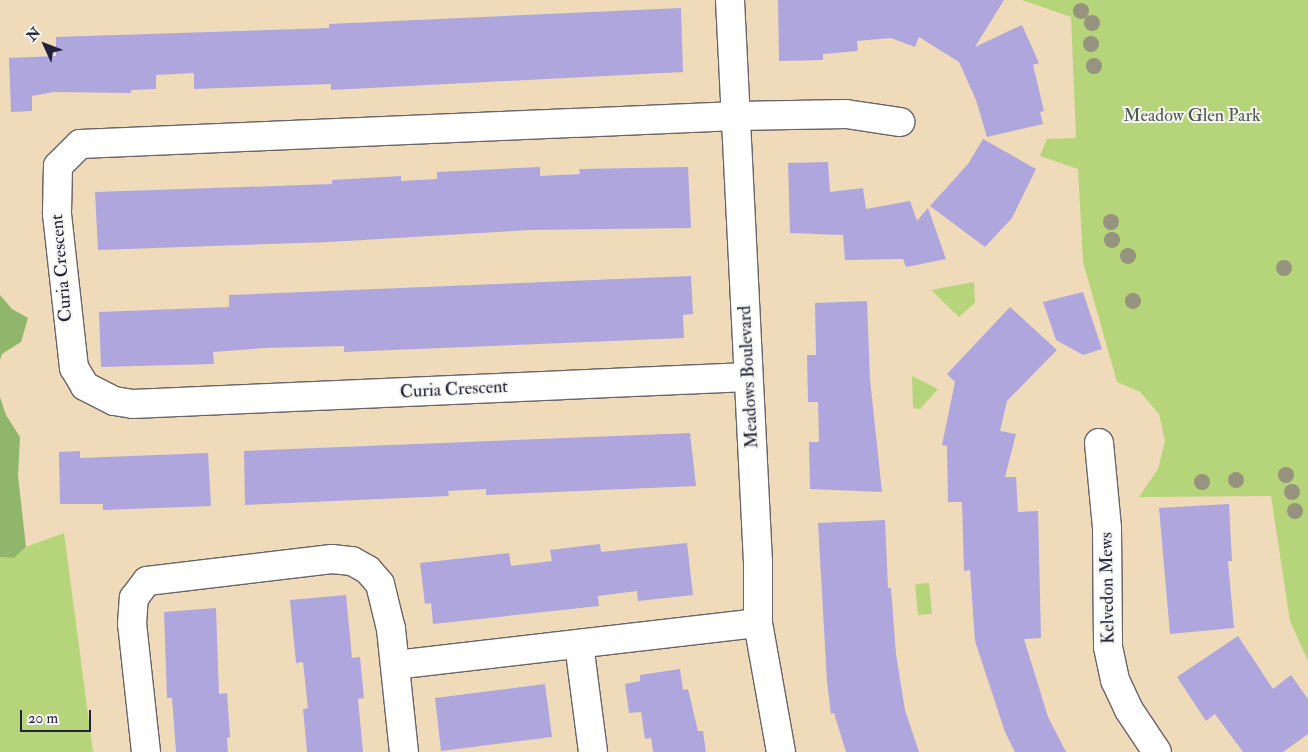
<!DOCTYPE html>
<style>
body{margin:0}
#map{position:relative;width:1308px;height:752px;overflow:hidden;background:#efdbba;font-family:"IM FELL Double Pica",serif}
div>[style]{position:absolute}
.green>*{inset:0;background:#b6d57b}
.forest>*{inset:0;background:#90b66b}
.building>*{inset:0;background:#afa6dd}
.roads{filter:drop-shadow(1px 0 #6a6367) drop-shadow(-1px 0 #6a6367) drop-shadow(0 1px #6a6367) drop-shadow(0 -1px #6a6367)}
.minor>*{height:28px;margin:-14px;padding:0 14px;transform-origin:14px;border-radius:14px;background:#fff}
.trees>*{width:16px;height:16px;margin:-8px;border-radius:50%;background:#96937f}
span{translate:-50% -50%;white-space:nowrap;text-align:center;line-height:1.15;-webkit-text-stroke:4px #f6f6f2;paint-order:stroke}
.park-label{font-size:18px;color:#4e584e}
.street-label{font-size:18px;color:#22223b}
.north{position:absolute;left:20px;top:20px;width:50px;height:50px;-webkit-text-stroke:4px #f6f6f2;paint-order:stroke;rotate:313deg;font-size:14px;font-weight:700;line-height:20px;text-align:center;color:#22223b}
.north::after{content:'';display:block;margin:auto;width:18px;height:22px;background:#22223b;clip-path:polygon(50% 0,100% 100%,50% 72%,0 100%)}
.scale{position:absolute;left:20px;top:710px;width:71px;height:22px;box-sizing:border-box;border:2px solid #22223b;border-top:0;padding-left:6px;font-size:15px;line-height:18px;white-space:nowrap;color:#22223b;-webkit-text-stroke:4px #f6f6f2;paint-order:stroke}
</style>
<div id="map">
<div class="green">
<div style="clip-path:polygon(1022px 0,1308px 0,1308px 661px,1290px 621px,1271px 496px,1139px 497px,1158px 469px,1165px 441px,1159px 414px,1140px 392px,1117px 382px,1083px 262px,1078px 169px,1040px 156px,1047px 139px,1076px 138px,1071px 17px)"></div>
<div style="clip-path:polygon(974px 282px,975px 303px,959px 317px,931px 290px)"></div>
<div style="clip-path:polygon(912px 376px,938px 389px,920px 409px,913px 408px)"></div>
<div style="clip-path:polygon(64px 533px,93px 752px,0 752px,0 557px,14px 558px,26px 547px)"></div>
<div style="clip-path:polygon(929px 583px,932px 614px,918px 615px,915px 584px)"></div>
</div>
<div class="forest">
<div style="clip-path:polygon(0 295px,12px 309px,28px 318px,21px 342px,2px 354px,0 360px)"></div>
<div style="clip-path:polygon(0 397px,6px 415px,20px 437px,18px 476px,26px 547px,14px 558px,0 557px)"></div>
</div>
<div class="building">
<div style="clip-path:polygon(778px 0,1004px 0,975px 47px,1022px 25px,1039px 63px,1033px 65px,1044px 111px,1040px 112px,1043px 124px,987px 137px,976px 100px,959px 62px,919px 37px,915px 47px,891px 38px,857px 41px,858px 51px,823px 54px,823px 60px,779px 61px)"></div>
<div style="clip-path:polygon(681px 8px,683px 72px,331px 90px,331px 84px,194px 89px,194px 73px,156px 75px,156px 89px,131px 90px,131px 93px,54px 92px,32px 96px,32px 111px,11px 112px,9px 58px,56px 56px,56px 37px,329px 28px,329px 24px)"></div>
<div style="clip-path:polygon(983px 139px,1036px 169px,1012px 218px,985px 247px,930px 206px,968px 164px)"></div>
<div style="clip-path:polygon(828px 162px,830px 192px,863px 188px,866px 209px,910px 201px,917px 221px,928px 208px,946px 259px,906px 267px,903px 259px,845px 260px,843px 235px,790px 233px,788px 163px)"></div>
<div style="clip-path:polygon(540px 167px,540px 176px,580px 174px,579px 169px,688px 167px,691px 228px,530px 230px,330px 242px,98px 250px,95px 192px,332px 184px,332px 180px,401px 176px,401px 181px,437px 179px,437px 172px)"></div>
<div style="clip-path:polygon(691px 276px,693px 314px,683px 315px,684px 338px,344px 352px,344px 346px,264px 348px,213px 352px,214px 364px,101px 367px,99px 312px,229px 307px,229px 295px)"></div>
<div style="clip-path:polygon(1083px 292px,1102px 349px,1083px 355px,1056px 340px,1043px 302px)"></div>
<div style="clip-path:polygon(867px 301px,870px 379px,882px 492px,810px 489px,809px 442px,819px 442px,818px 402px,808px 402px,807px 355px,816px 355px,815px 303px)"></div>
<div style="clip-path:polygon(1010px 307px,1057px 350px,1007px 401px,1000px 431px,1016px 434px,1005px 477px,1016px 477px,1018px 512px,1038px 511px,1041px 638px,1024px 639px,1048px 717px,1066px 752px,1015px 752px,1005px 732px,975px 641px,970px 570px,964px 571px,962px 502px,948px 502px,947px 446px,942px 445px,955px 382px,947px 374px)"></div>
<div style="clip-path:polygon(690px 433px,696px 486px,486px 495px,486px 489px,448px 491px,449px 496px,245px 505px,244px 451px)"></div>
<div style="clip-path:polygon(80px 451px,80px 458px,208px 453px,211px 506px,103px 510px,103px 504px,60px 504px,59px 452px)"></div>
<div style="clip-path:polygon(1229px 504px,1232px 561px,1228px 561px,1234px 628px,1170px 634px,1159px 508px)"></div>
<div style="clip-path:polygon(885px 520px,888px 588px,891px 588px,896px 654px,905px 710px,919px 752px,846px 752px,834px 713px,831px 714px,827px 682px,818px 523px)"></div>
<div style="clip-path:polygon(687px 543px,693px 595px,638px 601px,637px 591px,598px 596px,599px 606px,433px 624px,431px 603px,425px 604px,420px 563px,509px 553px,511px 566px,552px 561px,550px 550px,600px 544px,601px 552px)"></div>
<div style="clip-path:polygon(346px 595px,352px 658px,360px 657px,364px 698px,358px 699px,363px 752px,307px 752px,303px 709px,308px 708px,303px 662px,296px 663px,290px 600px)"></div>
<div style="clip-path:polygon(216px 608px,219px 694px,227px 693px,230px 737px,227px 738px,228px 752px,176px 752px,172px 698px,167px 698px,164px 612px)"></div>
<div style="clip-path:polygon(1238px 636px,1273px 689px,1291px 675px,1308px 699px,1308px 734px,1283px 752px,1243px 752px,1215px 714px,1206px 721px,1177px 677px)"></div>
<div style="clip-path:polygon(680px 669px,683px 690px,688px 689px,698px 731px,703px 731px,706px 752px,653px 752px,651px 738px,645px 739px,641px 712px,629px 713px,625px 684px,640px 681px,640px 675px)"></div>
<div style="clip-path:polygon(545px 684px,552px 737px,441px 751px,435px 698px)"></div>
</div>
<div class="roads">
<div class="minor">
<div style="left:730px;top:0;width:563px;rotate:87.15deg"></div>
<div style="left:758px;top:562px;width:61px;rotate:90deg"></div>
<div style="left:758px;top:623px;width:131px;rotate:79.9deg"></div>
<div style="left:748px;top:377px;width:616px;rotate:177.49deg"></div>
<div style="left:133px;top:404px;width:19px;rotate:-171deg"></div>
<div style="left:114px;top:401px;width:33px;rotate:-153deg"></div>
<div style="left:85px;top:386px;width:21px;rotate:-121deg"></div>
<div style="left:74px;top:368px;width:156px;rotate:-96.3deg"></div>
<div style="left:57px;top:213px;width:47px;rotate:-88.8deg"></div>
<div style="left:58px;top:166px;width:31px;rotate:-45deg"></div>
<div style="left:80px;top:144px;width:657px;rotate:-2.44deg"></div>
<div style="left:736px;top:116px;width:110px;rotate:-1deg"></div>
<div style="left:846px;top:114px;width:55px;rotate:8.4deg"></div>
<div style="left:1099px;top:443px;width:85px;rotate:84.6deg"></div>
<div style="left:1107px;top:528px;width:119px;rotate:89.5deg"></div>
<div style="left:1108px;top:647px;width:34px;rotate:78deg"></div>
<div style="left:1115px;top:680px;width:33px;rotate:65deg"></div>
<div style="left:1129px;top:710px;width:50px;rotate:56.3deg"></div>
<div style="left:579px;top:644px;width:109px;rotate:82.6deg"></div>
<div style="left:395px;top:665px;width:365px;rotate:-6.6deg"></div>
<div style="left:146px;top:752px;width:129px;rotate:-96.2deg"></div>
<div style="left:132px;top:624px;width:26px;rotate:-86deg"></div>
<div style="left:134px;top:598px;width:21px;rotate:-53deg"></div>
<div style="left:147px;top:581px;width:186px;rotate:-6.8deg"></div>
<div style="left:332px;top:559px;width:20px;rotate:6deg"></div>
<div style="left:352px;top:561px;width:18px;rotate:29deg"></div>
<div style="left:368px;top:570px;width:18px;rotate:49deg"></div>
<div style="left:380px;top:584px;width:46px;rotate:76.3deg"></div>
<div style="left:391px;top:629px;width:124px;rotate:84deg"></div>
</div>
</div>
<div class="trees">
<div style="left:1081px;top:11px"></div>
<div style="left:1092px;top:23px"></div>
<div style="left:1091px;top:44px"></div>
<div style="left:1094px;top:66px"></div>
<div style="left:1111px;top:222px"></div>
<div style="left:1112px;top:240px"></div>
<div style="left:1128px;top:256px"></div>
<div style="left:1284px;top:268px"></div>
<div style="left:1133px;top:301px"></div>
<div style="left:1286px;top:475px"></div>
<div style="left:1236px;top:480px"></div>
<div style="left:1202px;top:482px"></div>
<div style="left:1292px;top:492px"></div>
<div style="left:1295px;top:511px"></div>
</div>
<div class="park-label">
<span style="left:1192px;top:116px">Meadow Glen Park</span>
</div>
<div class="street-label">
<span style="left:62px;top:268px;rotate:-95deg">Curia Crescent</span>
<span style="left:749px;top:377px;rotate:-93deg">Meadows Boulevard</span>
<span style="left:454px;top:390px;rotate:-3deg">Curia Crescent</span>
<span style="left:1108px;top:588px;rotate:-91deg">Kelvedon Mews</span>
</div>
<div class="north">N</div>
<div class="scale">20 m</div>
</div>
